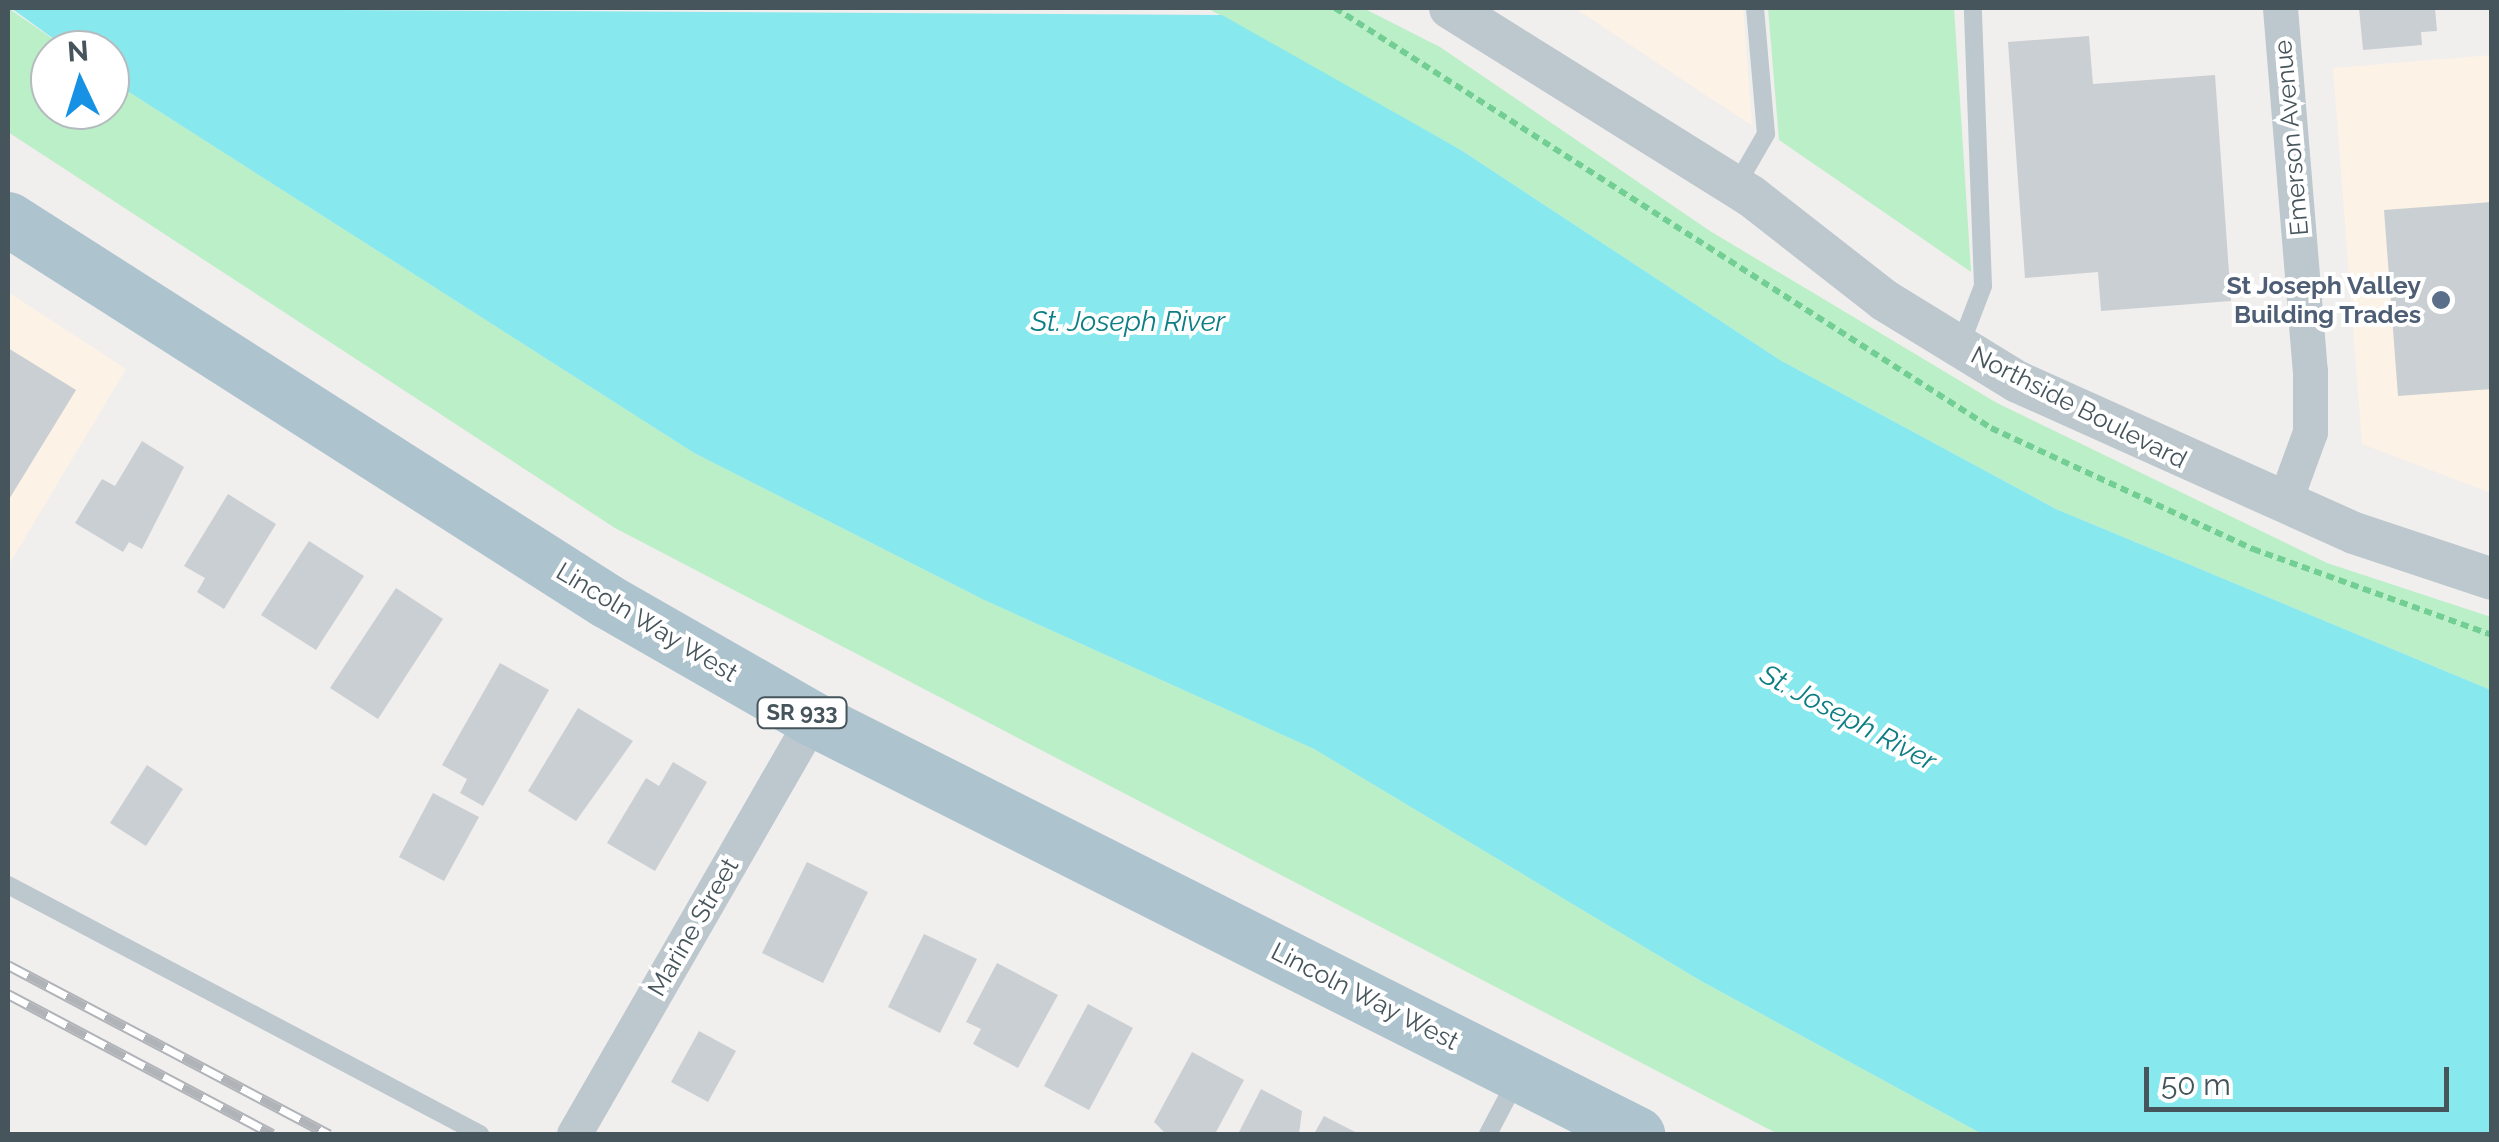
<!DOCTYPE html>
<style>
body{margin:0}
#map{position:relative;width:2499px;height:1142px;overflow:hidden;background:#f1eeee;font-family:Raleway,sans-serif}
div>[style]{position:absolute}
.commercial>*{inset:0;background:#fcf2e6}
.green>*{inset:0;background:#bbefc7}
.water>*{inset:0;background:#87e9ed}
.building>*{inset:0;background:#cacfd3}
.path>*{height:6px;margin-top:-3px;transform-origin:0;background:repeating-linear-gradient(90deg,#72ce92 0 8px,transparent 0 13px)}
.service>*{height:18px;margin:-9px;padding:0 9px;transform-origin:9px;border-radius:9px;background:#bcc8cd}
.minor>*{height:35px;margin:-17.5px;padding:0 17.5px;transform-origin:17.5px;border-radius:17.5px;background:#bcc8cd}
.tertiary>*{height:42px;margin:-21px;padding:0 21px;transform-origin:21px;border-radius:21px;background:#bcc8cd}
.primary>*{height:55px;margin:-27.5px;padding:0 27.5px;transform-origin:27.5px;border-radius:27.5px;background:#adc3cd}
.rail>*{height:11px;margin-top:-5.5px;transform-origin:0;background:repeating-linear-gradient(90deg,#fff 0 22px,#b0b4b8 0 44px);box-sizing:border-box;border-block:2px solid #b0b4b8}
.dots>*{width:28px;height:28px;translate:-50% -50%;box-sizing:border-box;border:5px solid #fff;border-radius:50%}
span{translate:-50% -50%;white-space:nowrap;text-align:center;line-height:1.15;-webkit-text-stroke:8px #fff;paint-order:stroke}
.shield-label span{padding:2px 8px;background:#fff;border:2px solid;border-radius:8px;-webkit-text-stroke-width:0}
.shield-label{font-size:22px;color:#46555c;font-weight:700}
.street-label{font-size:25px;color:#46555c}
.service-label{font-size:25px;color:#4e5e75;font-weight:700}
.right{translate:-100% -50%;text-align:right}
.water-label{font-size:28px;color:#0c7e84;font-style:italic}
.frame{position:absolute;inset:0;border:10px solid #46555c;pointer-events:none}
.north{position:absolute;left:30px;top:30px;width:100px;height:100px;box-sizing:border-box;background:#fff;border:2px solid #b5bbbe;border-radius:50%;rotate:356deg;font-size:28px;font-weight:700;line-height:40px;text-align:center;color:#46555c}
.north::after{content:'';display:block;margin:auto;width:35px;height:45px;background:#1691e3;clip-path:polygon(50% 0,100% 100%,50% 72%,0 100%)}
.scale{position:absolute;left:2144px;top:1067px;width:305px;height:45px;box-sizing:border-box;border:5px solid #46555c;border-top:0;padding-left:12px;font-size:30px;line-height:35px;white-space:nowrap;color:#46555c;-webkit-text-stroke:8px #fff;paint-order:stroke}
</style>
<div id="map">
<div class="commercial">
<div style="clip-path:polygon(1575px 8px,1743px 8px,1752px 125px,1710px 98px)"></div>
<div style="clip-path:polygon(2491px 55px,2491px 493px,2362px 444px,2333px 68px)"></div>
<div style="clip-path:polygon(8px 292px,126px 369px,8px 566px)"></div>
</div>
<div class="green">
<div style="clip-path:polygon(8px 8px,69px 50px,50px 50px,50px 110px,110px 110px,110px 80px,694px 453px,984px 600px,1314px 749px,1701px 981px,1982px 1134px,1778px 1134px,615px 528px,8px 132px)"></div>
<div style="clip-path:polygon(1207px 8px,1363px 8px,1440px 47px,1710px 231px,1997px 403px,2327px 563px,2491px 617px,2491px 690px,2056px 509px,1780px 360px,1461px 150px)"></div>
<div style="clip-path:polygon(1768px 8px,1954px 8px,1971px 272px,1779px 140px)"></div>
</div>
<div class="water">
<div style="clip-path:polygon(11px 8px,1222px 15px,1461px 150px,1780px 360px,2056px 509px,2491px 690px,2491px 1134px,1982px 1134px,1701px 981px,1314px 749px,984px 600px,694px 453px,110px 80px,110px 50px,69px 50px)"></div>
</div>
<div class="building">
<div style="clip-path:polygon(2359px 8px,2435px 8px,2437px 31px,2421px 32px,2422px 45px,2363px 50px)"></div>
<div style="clip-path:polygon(2089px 36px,2093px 84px,2215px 75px,2231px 301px,2101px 311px,2098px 272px,2025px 278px,2008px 42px)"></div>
<div style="clip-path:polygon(2492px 202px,2492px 389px,2398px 396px,2384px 210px)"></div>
<div style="clip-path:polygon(8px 348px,76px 390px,8px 501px)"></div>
<div style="clip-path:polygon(142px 441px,184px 467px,142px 549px,129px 542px,123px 552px,75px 523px,102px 479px,115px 486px)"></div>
<div style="clip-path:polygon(228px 494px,276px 524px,224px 609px,197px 592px,205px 578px,184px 566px)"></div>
<div style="clip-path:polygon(309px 541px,364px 576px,316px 650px,261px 615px)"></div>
<div style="clip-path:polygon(396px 588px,443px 619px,378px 719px,330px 688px)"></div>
<div style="clip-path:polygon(500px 663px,549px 690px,483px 806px,460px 793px,467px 779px,442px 765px)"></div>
<div style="clip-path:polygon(578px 708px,633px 741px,576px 821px,528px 791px)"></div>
<div style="clip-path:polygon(673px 762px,707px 782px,655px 871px,607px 843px,646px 778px,659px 786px)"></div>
<div style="clip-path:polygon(147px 765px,183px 789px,146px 846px,110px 823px)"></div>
<div style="clip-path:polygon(433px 793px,479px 817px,444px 881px,399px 857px)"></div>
<div style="clip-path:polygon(807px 862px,868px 892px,823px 983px,762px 953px)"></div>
<div style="clip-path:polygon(924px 934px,977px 959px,940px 1033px,888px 1007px)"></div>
<div style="clip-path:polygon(997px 963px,1058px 995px,1018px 1068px,973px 1044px,981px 1029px,966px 1022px)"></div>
<div style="clip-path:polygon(1088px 1004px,1133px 1028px,1089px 1110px,1044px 1086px)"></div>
<div style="clip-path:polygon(699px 1031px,736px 1051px,708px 1102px,671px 1082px)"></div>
<div style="clip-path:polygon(1192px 1052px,1244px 1080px,1215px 1134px,1166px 1134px,1154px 1122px)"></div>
<div style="clip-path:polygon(1261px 1089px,1302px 1111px,1299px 1134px,1238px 1134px)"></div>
<div style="clip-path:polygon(1324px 1116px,1359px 1134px,1314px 1134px)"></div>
</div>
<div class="path">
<div style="left:1335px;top:8px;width:779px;rotate:32.63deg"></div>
<div style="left:1991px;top:428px;width:289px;rotate:24.8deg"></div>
<div style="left:2253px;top:549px;width:254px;rotate:19.8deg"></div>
</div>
<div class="service">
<div style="left:1736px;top:186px;width:60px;rotate:-60deg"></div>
<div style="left:1766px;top:134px;width:126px;rotate:-95deg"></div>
<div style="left:1960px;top:346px;width:64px;rotate:-69deg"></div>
<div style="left:1983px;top:286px;width:278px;rotate:-92.1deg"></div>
<div style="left:8px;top:885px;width:534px;rotate:27.81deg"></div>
<div style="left:1488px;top:1134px;width:62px;rotate:-62.2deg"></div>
</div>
<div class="minor">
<div style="left:2280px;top:8px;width:364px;rotate:85.3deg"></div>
<div style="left:2310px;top:371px;width:61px;rotate:90deg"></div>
<div style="left:2310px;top:432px;width:76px;rotate:110.1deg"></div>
<div style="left:574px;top:1134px;width:479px;rotate:-60.1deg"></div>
</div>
<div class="tertiary">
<div style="left:1450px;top:8px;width:355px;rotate:32deg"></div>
<div style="left:1751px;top:196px;width:169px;rotate:38deg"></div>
<div style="left:1884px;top:300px;width:157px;rotate:31.5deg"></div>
<div style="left:2018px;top:382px;width:368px;rotate:24.2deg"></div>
<div style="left:2354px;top:533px;width:145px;rotate:18.4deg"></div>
</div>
<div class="primary">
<div style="left:8px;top:219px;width:710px;rotate:32.53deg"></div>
<div style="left:607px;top:601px;width:237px;rotate:29.8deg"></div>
<div style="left:813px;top:719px;width:923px;rotate:26.73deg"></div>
</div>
<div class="rail">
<div style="left:8px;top:965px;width:363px;rotate:27.8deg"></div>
<div style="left:8px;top:994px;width:299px;rotate:27.9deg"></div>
</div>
<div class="dots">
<div style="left:2441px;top:300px;background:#5c6f8a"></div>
</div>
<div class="shield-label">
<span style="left:802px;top:713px">SR 933</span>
</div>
<div class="street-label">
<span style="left:2291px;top:138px;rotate:-95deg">Emerson Avenue</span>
<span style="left:2079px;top:407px;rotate:27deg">Northside Boulevard</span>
<span style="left:647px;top:622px;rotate:31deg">Lincoln Way West</span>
<span style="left:693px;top:927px;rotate:-60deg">Marine Street</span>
<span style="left:1365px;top:996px;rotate:27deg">Lincoln Way West</span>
</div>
<div class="service-label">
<span class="right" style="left:2421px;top:300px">St Joseph Valley<br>Building Trades</span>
</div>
<div class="water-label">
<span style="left:1128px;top:322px">St. Joseph River</span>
<span style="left:1848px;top:718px;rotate:28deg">St. Joseph River</span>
</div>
<div class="frame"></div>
<div class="north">N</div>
<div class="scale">50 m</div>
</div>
